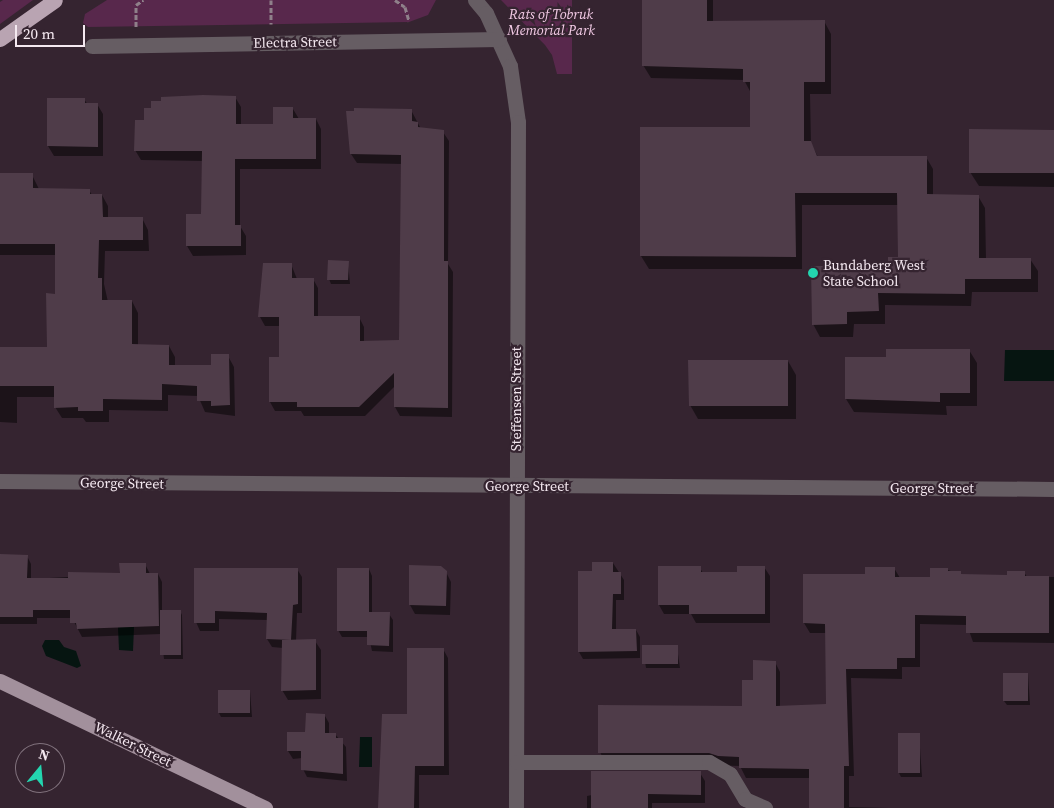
<!DOCTYPE html>
<style>
body{margin:0}
#map{position:relative;width:1054px;height:808px;overflow:hidden;background:#352430;font-family:"Source Serif 4",serif}
div>[style]{position:absolute}
.green>*{inset:0;background:#58284c}
.water>*{inset:0;background:#061511}
.shadow>*{inset:0;background:#0007}
.building>*{inset:0;background:#4f3c49}
.path>*{height:3px;margin-top:-1.5px;transform-origin:0;background:repeating-linear-gradient(90deg,#8f808a 0 5px,transparent 0 7.5px)}
.minor>*{height:15px;margin:-7.5px;padding:0 7.5px;transform-origin:7.5px;border-radius:7.5px;background:#665d63}
.major>*{height:15px;margin:-7.5px;padding:0 7.5px;transform-origin:7.5px;border-radius:7.5px;background:#a2909c}
.highway>*{height:15px;margin:-7.5px;padding:0 7.5px;transform-origin:7.5px;border-radius:7.5px;background:#b9a4b2}
.dots>*{width:14px;height:14px;translate:-50% -50%;box-sizing:border-box;border:2px solid #352430;border-radius:50%}
span{translate:-50% -50%;white-space:nowrap;text-align:center;line-height:1.15;-webkit-text-stroke:4.5px #352430;paint-order:stroke}
.park-label{font-size:14px;color:#f3cbe6;font-style:italic}
.street-label{font-size:14px;color:#f4e8f0}
.poi-label{font-size:14px;color:#f4e8f0}
.left{translate:0 -50%;text-align:left}
.north{position:absolute;left:15px;top:743px;width:50px;height:50px;box-sizing:border-box;background:#352430;border:1px solid #81727d;border-radius:50%;rotate:17deg;font-size:14px;font-weight:700;line-height:20px;text-align:center;color:#f4e8f0}
.north::after{content:'';display:block;margin:auto;width:18px;height:22px;background:#23d5af;clip-path:polygon(50% 0,100% 100%,50% 72%,0 100%)}
.scale{position:absolute;left:15px;top:25px;width:70px;height:22px;box-sizing:border-box;border:2px solid #f4e8f0;border-top:0;padding-left:6px;font-size:15px;line-height:18px;white-space:nowrap;color:#f4e8f0;-webkit-text-stroke:4px #352430;paint-order:stroke}
</style>
<div id="map">
<div class="green">
<div style="clip-path:polygon(3px 0,33px 0,0 24px,0 2px)"></div>
<div style="clip-path:polygon(107px 0,436px 0,428px 15px,409px 22px,88px 27px,83px 23px,85px 14px)"></div>
<div style="clip-path:polygon(501px 0,572px 0,572px 74px,557px 74px,552px 55px,545px 45px)"></div>
</div>
<div class="water">
<div style="clip-path:polygon(1005px 350px,1054px 350px,1054px 381px,1004px 381px)"></div>
<div style="clip-path:polygon(118px 627px,134px 627px,133px 651px,119px 650px)"></div>
<div style="clip-path:polygon(45px 640px,59px 640px,64px 647px,76px 651px,81px 666px,77px 668px,46px 656px,42px 646px)"></div>
<div style="clip-path:polygon(360px 737px,372px 737px,372px 767px,359px 767px)"></div>
</div>
<div class="shadow">
<div style="clip-path:polygon(644px 0,713px 0,713px 22px,824px 21px,831px 34px,831px 94px,810px 94px,811px 143px,818px 157px,926px 157px,933px 169px,933px 196px,978px 196px,985px 208px,986px 259px,1030px 259px,1038px 271px,1038px 292px,972px 292px,971px 306px,885px 305px,885px 324px,854px 324px,853px 337px,820px 337px,813px 324px,899px 258px,899px 205px,802px 205px,802px 269px,649px 269px,641px 256px,641px 128px,751px 128px,751px 93px,744px 80px,651px 78px,643px 65px)"></div>
<div style="clip-path:polygon(235px 97px,241px 107px,241px 125px,274px 126px,293px 109px,299px 119px,316px 119px,321px 129px,321px 169px,240px 169px,240px 226px,246px 236px,246px 255px,193px 256px,187px 246px,187px 215px,202px 215px,203px 161px,141px 160px,135px 150px,145px 122px)"></div>
<div style="clip-path:polygon(48px 99px,84px 99px,88px 105px,97px 104px,103px 114px,103px 156px,54px 156px,48px 146px)"></div>
<div style="clip-path:polygon(411px 110px,421px 129px,443px 132px,449px 141px,448px 264px,453px 272px,452px 417px,400px 416px,395px 407px,395px 386px,365px 416px,304px 416px,301px 411px,275px 411px,270px 402px,280px 359px,280px 326px,265px 326px,260px 317px,291px 264px,297px 279px,313px 279px,318px 288px,318px 318px,359px 317px,364px 327px,364px 342px,400px 341px,402px 164px,357px 163px,351px 154px)"></div>
<div style="clip-path:polygon(1054px 131px,1054px 187px,979px 186px,970px 172px)"></div>
<div style="clip-path:polygon(0 175px,32px 175px,39px 189px,89px 190px,92px 195px,102px 195px,108px 206px,108px 218px,142px 218px,148px 230px,149px 251px,105px 251px,104px 284px,108px 302px,132px 301px,138px 313px,138px 346px,169px 346px,175px 357px,175px 366px,212px 367px,228px 356px,234px 367px,235px 416px,205px 412px,198px 396px,168px 395px,168px 411px,109px 410px,109px 422px,86px 422px,83px 418px,62px 418px,55px 407px,55px 397px,17px 397px,17px 423px,0 422px,0 349px,48px 348px,56px 295px,56px 255px,0 255px)"></div>
<div style="clip-path:polygon(348px 262px,350px 284px,331px 284px,329px 279px)"></div>
<div style="clip-path:polygon(969px 350px,977px 363px,977px 406px,946px 406px,947px 415px,854px 412px,846px 399px,887px 358px)"></div>
<div style="clip-path:polygon(788px 361px,796px 375px,796px 419px,698px 419px,690px 405px)"></div>
<div style="clip-path:polygon(0 556px,27px 556px,31px 564px,31px 579px,121px 574px,145px 564px,150px 574px,158px 574px,162px 582px,162px 611px,180px 611px,182px 615px,183px 659px,164px 659px,161px 634px,82px 637px,72px 618px,37px 618px,37px 624px,0 624px)"></div>
<div style="clip-path:polygon(613px 563px,624px 580px,624px 600px,616px 600px,616px 631px,636px 630px,640px 637px,640px 658px,583px 659px,579px 652px,594px 572px)"></div>
<div style="clip-path:polygon(764px 567px,770px 576px,770px 623px,696px 623px,691px 614px,664px 614px,659px 605px,700px 568px,703px 573px,738px 573px)"></div>
<div style="clip-path:polygon(894px 568px,900px 578px,931px 579px,948px 570px,962px 575px,1008px 576px,1024px 572px,1027px 577px,1054px 577px,1054px 643px,973px 642px,967px 625px,920px 624px,920px 667px,902px 667px,902px 679px,851px 678px,854px 776px,849px 776px,849px 807px,889px 808px,811px 808px,810px 778px,746px 778px,740px 766px,605px 762px,600px 752px,744px 707px,754px 681px,775px 662px,780px 672px,780px 707px,827px 705px,826px 633px,810px 633px,804px 623px,866px 575px)"></div>
<div style="clip-path:polygon(195px 569px,297px 569px,302px 577px,302px 613px,297px 613px,296px 641px,315px 641px,321px 650px,321px 699px,288px 700px,282px 690px,283px 648px,272px 647px,267px 639px,268px 620px,219px 619px,219px 631px,200px 631px,196px 622px)"></div>
<div style="clip-path:polygon(369px 569px,372px 576px,372px 613px,389px 614px,393px 620px,393px 652px,372px 651px,369px 637px,342px 637px,338px 630px)"></div>
<div style="clip-path:polygon(446px 572px,451px 582px,450px 615px,415px 614px,410px 605px)"></div>
<div style="clip-path:polygon(643px 647px,677px 647px,680px 668px,646px 668px)"></div>
<div style="clip-path:polygon(443px 649px,448px 658px,449px 775px,419px 775px,419px 808px,379px 808px,408px 716px)"></div>
<div style="clip-path:polygon(1028px 674px,1030px 705px,1007px 705px,1004px 701px)"></div>
<div style="clip-path:polygon(250px 691px,252px 717px,221px 717px,219px 713px)"></div>
<div style="clip-path:polygon(325px 716px,329px 723px,329px 734px,335px 734px,346px 747px,347px 781px,307px 777px,303px 769px,302px 758px,293px 759px,288px 751px)"></div>
<div style="clip-path:polygon(919px 734px,922px 777px,901px 777px,899px 773px)"></div>
<div style="clip-path:polygon(700px 773px,705px 781px,705px 803px,652px 803px,652px 808px,587px 808px,587px 796px)"></div>
</div>
<div class="building">
<div style="clip-path:polygon(642px 0,707px 0,707px 21px,825px 20px,825px 82px,804px 82px,804px 141px,811px 141px,817px 156px,927px 156px,927px 194px,979px 195px,979px 258px,1031px 258px,1031px 279px,965px 279px,965px 294px,878px 293px,879px 311px,847px 312px,847px 324px,812px 325px,811px 266px,888px 266px,888px 257px,898px 257px,897px 193px,795px 193px,796px 257px,640px 256px,640px 127px,750px 127px,750px 82px,743px 82px,743px 69px,642px 66px)"></div>
<div style="clip-path:polygon(203px 95px,236px 96px,236px 124px,273px 124px,273px 107px,293px 107px,293px 118px,316px 118px,316px 159px,235px 159px,235px 225px,241px 225px,241px 246px,186px 246px,186px 214px,201px 214px,202px 151px,134px 151px,135px 120px,144px 120px,144px 108px,151px 108px,151px 101px,161px 101px,161px 97px)"></div>
<div style="clip-path:polygon(47px 98px,85px 98px,85px 103px,98px 103px,98px 147px,47px 146px)"></div>
<div style="clip-path:polygon(354px 108px,412px 109px,412px 121px,418px 122px,418px 127px,444px 130px,444px 261px,448px 261px,448px 408px,394px 407px,394px 373px,359px 407px,297px 407px,297px 402px,269px 402px,269px 357px,279px 357px,279px 317px,258px 317px,263px 263px,292px 263px,292px 278px,314px 278px,314px 316px,360px 316px,360px 341px,399px 340px,401px 155px,350px 154px,346px 111px,354px 111px)"></div>
<div style="clip-path:polygon(969px 129px,1054px 130px,1054px 173px,969px 173px)"></div>
<div style="clip-path:polygon(0 173px,33px 173px,33px 188px,90px 189px,90px 194px,102px 194px,103px 217px,143px 217px,143px 240px,99px 240px,98px 278px,102px 278px,102px 300px,132px 300px,132px 344px,169px 345px,169px 365px,211px 365px,211px 354px,229px 354px,230px 405px,211px 406px,211px 401px,197px 401px,197px 386px,162px 384px,162px 400px,103px 399px,103px 411px,78px 411px,78px 407px,54px 408px,54px 386px,0 386px,0 347px,47px 347px,46px 293px,55px 294px,55px 244px,0 244px)"></div>
<div style="clip-path:polygon(328px 260px,349px 261px,348px 280px,327px 280px)"></div>
<div style="clip-path:polygon(886px 349px,970px 349px,970px 393px,940px 393px,940px 402px,845px 399px,845px 357px,886px 357px)"></div>
<div style="clip-path:polygon(688px 360px,788px 360px,788px 406px,689px 406px)"></div>
<div style="clip-path:polygon(0 554px,28px 555px,27px 578px,68px 578px,68px 572px,120px 573px,119px 563px,146px 563px,146px 573px,158px 573px,159px 626px,77px 629px,76px 623px,70px 623px,70px 610px,33px 610px,33px 617px,0 617px)"></div>
<div style="clip-path:polygon(592px 562px,613px 562px,613px 572px,621px 572px,621px 594px,613px 594px,612px 629px,636px 629px,637px 651px,578px 652px,578px 571px,592px 571px)"></div>
<div style="clip-path:polygon(409px 565px,441px 566px,447px 571px,446px 606px,409px 605px)"></div>
<div style="clip-path:polygon(658px 566px,701px 566px,701px 572px,737px 572px,737px 566px,765px 566px,765px 614px,689px 614px,689px 605px,658px 605px)"></div>
<div style="clip-path:polygon(865px 567px,895px 567px,895px 577px,930px 577px,930px 568px,948px 568px,948px 571px,961px 571px,961px 574px,1007px 575px,1007px 571px,1025px 571px,1025px 576px,1049px 576px,1049px 633px,966px 633px,966px 616px,915px 615px,915px 658px,897px 658px,897px 669px,846px 669px,849px 766px,844px 766px,844px 808px,809px 808px,809px 769px,739px 768px,739px 757px,718px 756px,709px 753px,598px 753px,598px 705px,742px 706px,742px 680px,753px 680px,753px 660px,776px 661px,776px 706px,826px 704px,825px 624px,803px 623px,803px 574px,865px 574px)"></div>
<div style="clip-path:polygon(194px 568px,298px 568px,298px 604px,293px 605px,291px 640px,266px 639px,267px 613px,215px 611px,215px 623px,194px 623px)"></div>
<div style="clip-path:polygon(337px 568px,369px 568px,369px 612px,390px 612px,389px 646px,367px 645px,367px 631px,337px 631px)"></div>
<div style="clip-path:polygon(160px 610px,181px 610px,181px 655px,160px 655px)"></div>
<div style="clip-path:polygon(316px 639px,316px 690px,281px 691px,282px 640px)"></div>
<div style="clip-path:polygon(642px 645px,678px 645px,678px 664px,642px 664px)"></div>
<div style="clip-path:polygon(407px 648px,444px 648px,444px 766px,415px 766px,414px 808px,378px 808px,382px 714px,407px 714px)"></div>
<div style="clip-path:polygon(1003px 673px,1028px 673px,1028px 701px,1003px 701px)"></div>
<div style="clip-path:polygon(218px 690px,250px 690px,250px 713px,218px 713px)"></div>
<div style="clip-path:polygon(306px 713px,325px 714px,325px 733px,336px 733px,336px 738px,343px 738px,343px 774px,301px 770px,301px 751px,287px 751px,287px 732px,305px 732px)"></div>
<div style="clip-path:polygon(898px 733px,920px 733px,920px 773px,898px 773px)"></div>
<div style="clip-path:polygon(591px 771px,701px 771px,701px 795px,648px 794px,648px 808px,591px 808px)"></div>
</div>
<div class="path">
<div style="left:271px;top:0;width:24px;rotate:90deg"></div>
<div style="left:395px;top:0;width:12px;rotate:35deg"></div>
<div style="left:405px;top:7px;width:15px;rotate:74deg"></div>
<div style="left:136px;top:27px;width:22px;rotate:-90deg"></div>
<div style="left:136px;top:5px;width:9px;rotate:-36deg"></div>
</div>
<div class="minor">
<div style="left:475px;top:0;width:17px;rotate:50deg"></div>
<div style="left:486px;top:13px;width:58px;rotate:65.6deg"></div>
<div style="left:510px;top:66px;width:57px;rotate:81.9deg"></div>
<div style="left:518px;top:122px;width:686px;rotate:90.17deg"></div>
<div style="left:92px;top:46px;width:407px;rotate:-1deg"></div>
<div style="left:0;top:481px;width:1054px;rotate:0.43deg"></div>
<div style="left:517px;top:762px;width:192px"></div>
<div style="left:709px;top:762px;width:24px;rotate:30deg"></div>
<div style="left:730px;top:774px;width:29px;rotate:59deg"></div>
<div style="left:745px;top:799px;width:22px;rotate:24deg"></div>
</div>
<div class="major">
<div style="left:0;top:681px;width:294px;rotate:25.6deg"></div>
</div>
<div class="highway">
<div style="left:0;top:39px;width:67px;rotate:-35.3deg"></div>
</div>
<div class="dots">
<div style="left:813px;top:273px;background:#23d5af"></div>
</div>
<div class="park-label">
<span style="left:551px;top:22px">Rats of Tobruk<br>Memorial Park</span>
</div>
<div class="street-label">
<span style="left:295px;top:42px;rotate:-1deg">Electra Street</span>
<span style="left:516px;top:399px;rotate:-90deg">Steffensen Street</span>
<span style="left:122px;top:483px;rotate:1deg">George Street</span>
<span style="left:527px;top:486px">George Street</span>
<span style="left:932px;top:488px">George Street</span>
<span style="left:133px;top:744px;rotate:26deg">Walker Street</span>
</div>
<div class="poi-label">
<span class="left" style="left:823px;top:273px">Bundaberg West<br>State School</span>
</div>
<div class="north">N</div>
<div class="scale">20 m</div>
</div>
